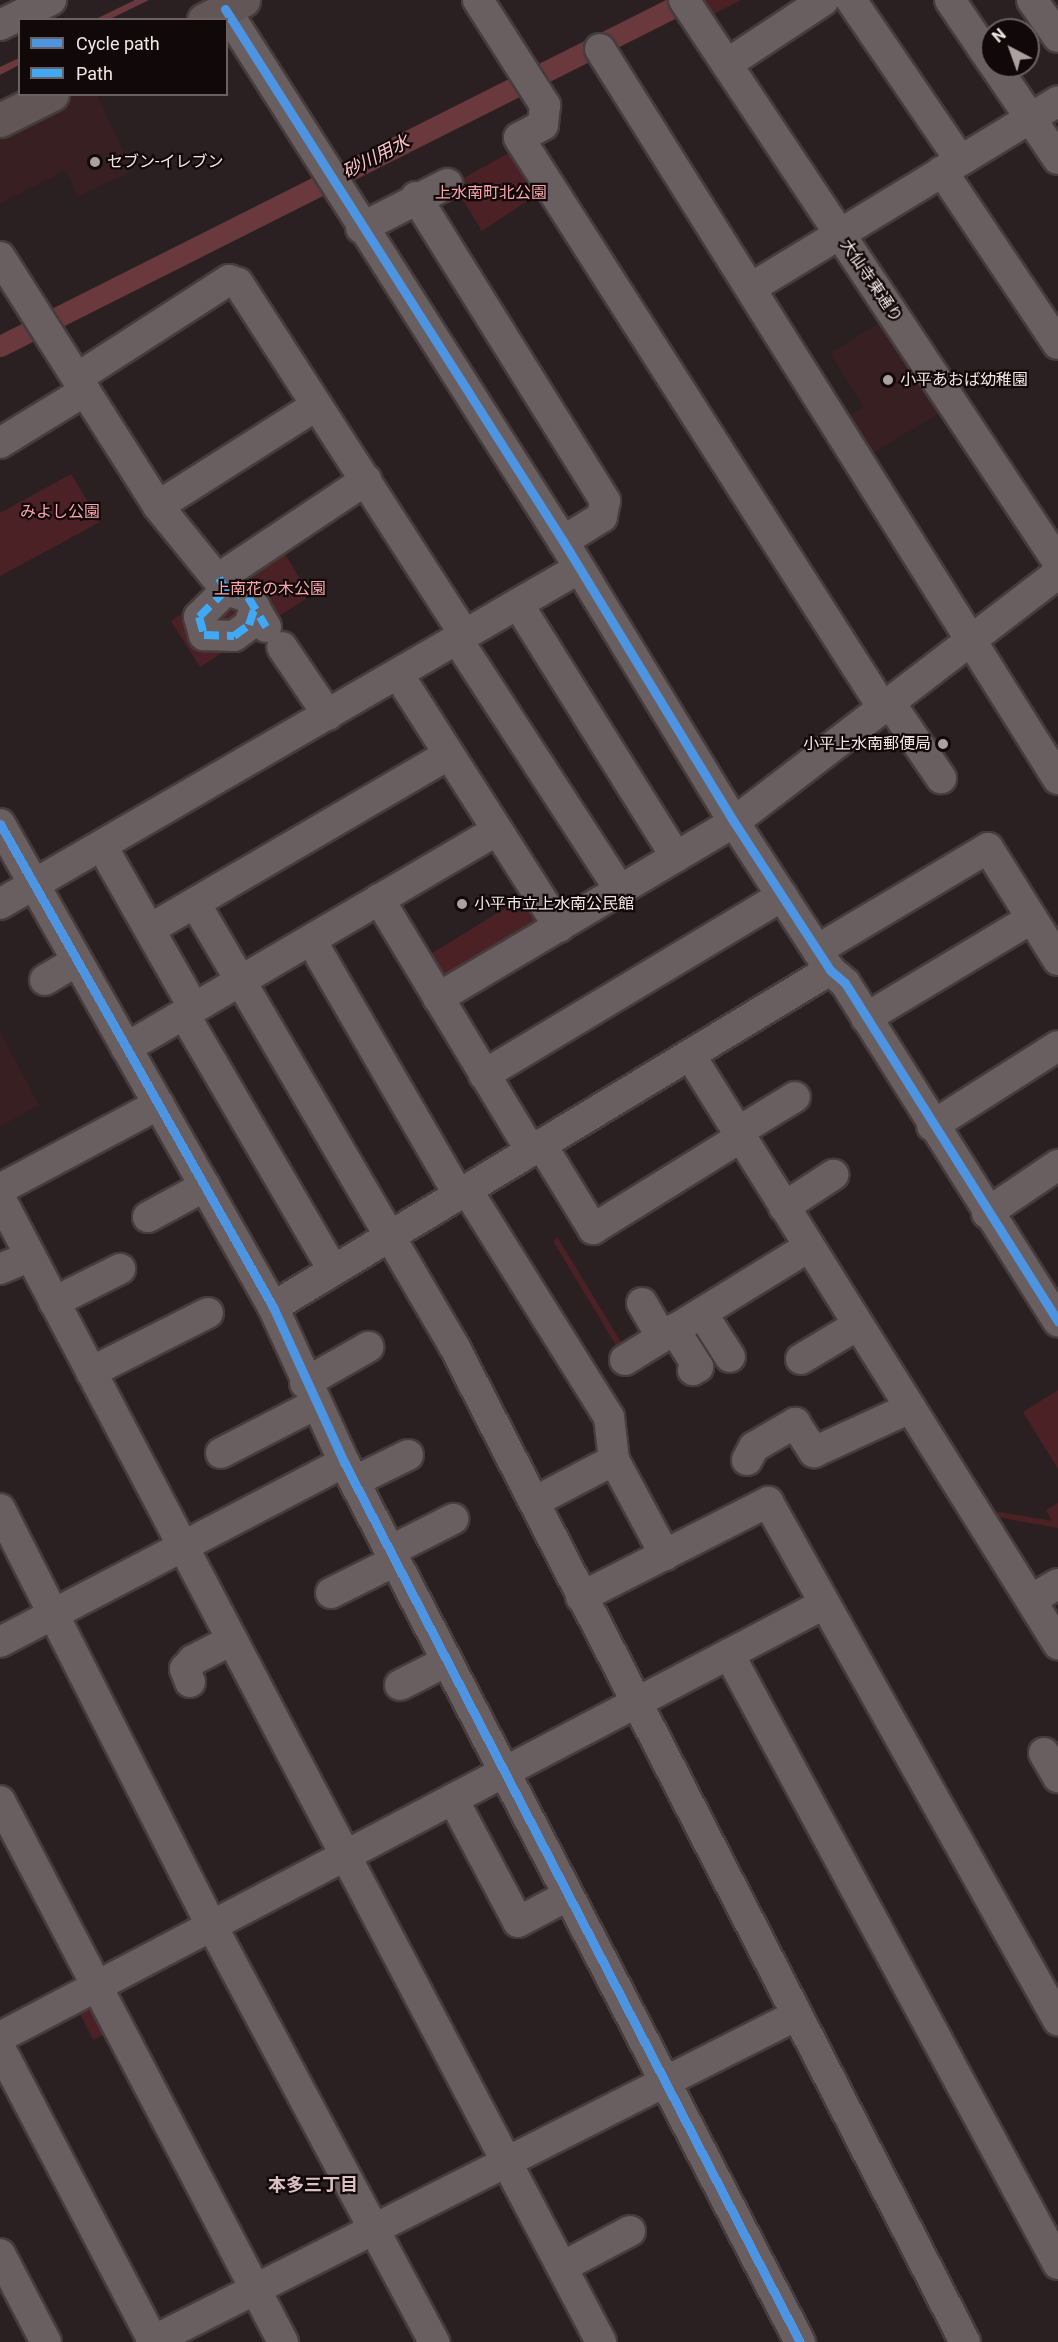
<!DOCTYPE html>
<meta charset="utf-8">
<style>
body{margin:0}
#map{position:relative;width:1058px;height:2342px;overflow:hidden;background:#2b2021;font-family:Roboto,"Noto Sans JP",sans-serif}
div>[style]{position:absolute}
.built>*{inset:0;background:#371f22}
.green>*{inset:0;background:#4c2126}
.water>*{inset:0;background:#6a393e}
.canal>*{height:21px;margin:-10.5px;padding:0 10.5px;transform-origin:10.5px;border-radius:10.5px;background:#6a393e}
.roads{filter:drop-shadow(2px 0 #463c3d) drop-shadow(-2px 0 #463c3d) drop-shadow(0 2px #463c3d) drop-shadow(0 -2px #463c3d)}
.minor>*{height:30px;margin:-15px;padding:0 15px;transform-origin:15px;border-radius:15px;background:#695f60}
.major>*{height:33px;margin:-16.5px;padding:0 16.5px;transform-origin:16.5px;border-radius:16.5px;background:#625657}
.quiet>*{height:8px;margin-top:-4px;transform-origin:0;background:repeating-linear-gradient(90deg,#3fa9f5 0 15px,transparent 0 23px)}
.cycleway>*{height:9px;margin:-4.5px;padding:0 4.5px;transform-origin:4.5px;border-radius:4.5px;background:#4d94e3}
.dots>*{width:16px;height:16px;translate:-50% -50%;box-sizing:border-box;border:3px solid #110909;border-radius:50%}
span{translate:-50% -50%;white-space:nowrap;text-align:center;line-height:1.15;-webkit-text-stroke:4.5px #110909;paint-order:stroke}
.poi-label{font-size:16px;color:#f3e5e5}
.left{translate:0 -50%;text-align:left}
.right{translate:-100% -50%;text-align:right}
.park-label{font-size:16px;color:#faa3aa}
.street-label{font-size:16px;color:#f3e5e5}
.water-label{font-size:18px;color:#fcc5c9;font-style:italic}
.neighbourhood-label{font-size:18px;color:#dcc1c3;font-weight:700}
.legend{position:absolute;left:18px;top:18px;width:210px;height:78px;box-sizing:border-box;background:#110909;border:2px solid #6b6161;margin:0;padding:8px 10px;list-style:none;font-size:18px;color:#f3e5e5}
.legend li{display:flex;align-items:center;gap:12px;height:30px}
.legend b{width:30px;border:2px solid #6b6161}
.north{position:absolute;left:980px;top:18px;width:60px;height:60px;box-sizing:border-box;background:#110909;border:2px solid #6b6161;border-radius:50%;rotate:319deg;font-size:16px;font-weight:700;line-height:24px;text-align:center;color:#f3e5e5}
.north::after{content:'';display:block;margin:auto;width:21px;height:27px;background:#ada0a0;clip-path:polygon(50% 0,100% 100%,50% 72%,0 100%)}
</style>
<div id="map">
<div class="built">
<div style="clip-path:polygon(74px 95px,97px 95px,132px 171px,78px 196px,66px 170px,0 203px,0 132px)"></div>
<div style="clip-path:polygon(888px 318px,948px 408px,864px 458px,841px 421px,864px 407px,830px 353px)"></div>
<div style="clip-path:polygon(0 1032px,39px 1105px,0 1127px)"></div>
</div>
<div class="green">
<div style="clip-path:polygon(701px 0,741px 0,704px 19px)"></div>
<div style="clip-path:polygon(507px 154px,518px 156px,542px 191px,482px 231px,453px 184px)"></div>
<div style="clip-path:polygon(71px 474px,100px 522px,0 576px,0 513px)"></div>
<div style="clip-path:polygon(281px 547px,310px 596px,200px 667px,171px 621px)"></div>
<div style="clip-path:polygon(524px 897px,537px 919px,536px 930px,446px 984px,424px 958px)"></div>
<div style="clip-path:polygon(558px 1238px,630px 1357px,625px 1360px,553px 1241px)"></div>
<div style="clip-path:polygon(1058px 1390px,1058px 1469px,1023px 1412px)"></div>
<div style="clip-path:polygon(1058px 1503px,1058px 1528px,991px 1516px,988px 1510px,1052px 1521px,1046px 1510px)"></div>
<div style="clip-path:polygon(89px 1998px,114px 2030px,93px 2040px,76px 2005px)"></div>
</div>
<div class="water">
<div style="clip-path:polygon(135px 0,149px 0,110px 19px,96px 19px)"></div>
<div style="clip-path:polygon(19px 58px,19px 65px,0 75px,0 67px)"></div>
</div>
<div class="canal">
<div style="left:0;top:346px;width:770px;rotate:-26.7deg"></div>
</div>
<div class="roads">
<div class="minor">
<div style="left:478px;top:0;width:125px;rotate:57.5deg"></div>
<div style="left:545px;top:105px;width:20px;rotate:96deg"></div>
<div style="left:543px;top:125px;width:27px;rotate:152deg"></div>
<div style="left:519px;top:138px;width:676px;rotate:57.44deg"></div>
<div style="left:684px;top:0;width:675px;rotate:56.36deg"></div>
<div style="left:851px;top:0;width:194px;rotate:55.7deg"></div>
<div style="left:950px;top:0;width:75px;rotate:55.9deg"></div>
<div style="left:1032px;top:0;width:45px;rotate:54.9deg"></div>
<div style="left:225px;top:9px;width:630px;rotate:57.57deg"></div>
<div style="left:563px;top:541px;width:329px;rotate:58.7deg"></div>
<div style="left:734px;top:822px;width:176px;rotate:57deg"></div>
<div style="left:830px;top:970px;width:20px;rotate:41deg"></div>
<div style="left:845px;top:983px;width:400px;rotate:57.8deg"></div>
<div style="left:0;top:25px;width:57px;rotate:-26.1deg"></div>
<div style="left:600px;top:49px;width:862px;rotate:57.9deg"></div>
<div style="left:727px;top:64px;width:116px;rotate:-33.4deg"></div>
<div style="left:995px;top:66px;width:112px;rotate:55.9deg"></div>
<div style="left:942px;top:171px;width:208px;rotate:56.2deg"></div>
<div style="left:416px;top:197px;width:358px;rotate:58.1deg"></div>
<div style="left:605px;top:501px;width:16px;rotate:101deg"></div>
<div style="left:602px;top:517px;width:46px;rotate:148.4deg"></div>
<div style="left:361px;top:228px;width:97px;rotate:-27.1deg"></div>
<div style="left:0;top:257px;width:295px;rotate:57.6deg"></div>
<div style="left:158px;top:506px;width:108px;rotate:51deg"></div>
<div style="left:226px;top:590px;width:23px;rotate:18deg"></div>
<div style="left:248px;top:597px;width:35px;rotate:59deg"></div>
<div style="left:751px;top:288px;width:359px;rotate:-31.3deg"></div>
<div style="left:77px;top:378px;width:181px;rotate:-32.8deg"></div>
<div style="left:229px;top:280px;width:9px;rotate:18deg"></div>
<div style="left:238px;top:283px;width:419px;rotate:57.2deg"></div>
<div style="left:0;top:443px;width:100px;rotate:-31.5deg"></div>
<div style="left:158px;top:506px;width:188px;rotate:-32.4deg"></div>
<div style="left:219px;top:578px;width:177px;rotate:-33.7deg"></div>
<div style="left:226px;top:590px;width:38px;rotate:135deg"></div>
<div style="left:199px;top:617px;width:19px;rotate:74deg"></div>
<div style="left:204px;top:635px;width:30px;rotate:2deg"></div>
<div style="left:234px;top:636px;width:19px;rotate:-36deg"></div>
<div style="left:249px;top:625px;width:19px;rotate:-72deg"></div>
<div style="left:518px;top:604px;width:298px;rotate:58deg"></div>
<div style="left:457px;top:639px;width:299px;rotate:57deg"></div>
<div style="left:282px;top:647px;width:82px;rotate:55.9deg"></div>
<div style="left:398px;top:674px;width:300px;rotate:57.5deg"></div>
<div style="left:890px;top:703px;width:91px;rotate:55.8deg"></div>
<div style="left:0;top:824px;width:555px;rotate:60.52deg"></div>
<div style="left:273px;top:1307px;width:170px;rotate:65.4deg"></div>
<div style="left:344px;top:1462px;width:991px;rotate:62.61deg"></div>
<div style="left:103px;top:848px;width:184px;rotate:60.4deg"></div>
<div style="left:379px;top:899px;width:294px;rotate:58.9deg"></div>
<div style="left:195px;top:903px;width:513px;rotate:59.69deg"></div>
<div style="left:454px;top:1346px;width:1119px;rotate:62.84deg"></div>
<div style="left:0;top:904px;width:668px;rotate:-30.1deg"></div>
<div style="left:150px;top:929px;width:346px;rotate:-30.3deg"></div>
<div style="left:311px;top:940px;width:295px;rotate:59.9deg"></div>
<div style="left:817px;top:950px;width:199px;rotate:-30.8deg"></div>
<div style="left:988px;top:848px;width:132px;rotate:58deg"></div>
<div style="left:45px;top:980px;width:35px;rotate:-31deg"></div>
<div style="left:438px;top:998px;width:344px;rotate:-30.7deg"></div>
<div style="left:734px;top:822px;width:409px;rotate:-37.5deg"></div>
<div style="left:184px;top:1014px;width:296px;rotate:59.8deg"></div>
<div style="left:866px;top:1018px;width:192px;rotate:-31deg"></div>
<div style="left:126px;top:1048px;width:430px;rotate:-30.4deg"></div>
<div style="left:690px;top:1055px;width:695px;rotate:58deg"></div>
<div style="left:484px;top:1075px;width:348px;rotate:-31deg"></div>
<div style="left:932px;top:1126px;width:149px;rotate:-32.4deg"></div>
<div style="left:736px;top:1133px;width:69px;rotate:-31.4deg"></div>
<div style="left:541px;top:1144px;width:100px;rotate:58.5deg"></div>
<div style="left:593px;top:1229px;width:173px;rotate:-31.8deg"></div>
<div style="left:0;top:1189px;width:180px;rotate:-28.1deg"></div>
<div style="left:467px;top:1190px;width:268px;rotate:58deg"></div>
<div style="left:609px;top:1417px;width:43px;rotate:83.4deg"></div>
<div style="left:614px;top:1460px;width:108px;rotate:61.8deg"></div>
<div style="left:0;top:1198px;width:1292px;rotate:62.28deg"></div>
<div style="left:784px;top:1207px;width:59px;rotate:-33.1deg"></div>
<div style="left:987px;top:1213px;width:86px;rotate:-34.1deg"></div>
<div style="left:148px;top:1217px;width:65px;rotate:-28.5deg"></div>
<div style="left:0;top:1269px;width:33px;rotate:-23deg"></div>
<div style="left:54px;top:1302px;width:74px;rotate:-26.6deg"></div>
<div style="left:642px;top:1303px;width:39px;rotate:60deg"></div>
<div style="left:273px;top:1307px;width:651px;rotate:-31.18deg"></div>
<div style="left:702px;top:1313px;width:52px;rotate:57.5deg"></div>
<div style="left:674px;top:1329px;width:45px;rotate:57.7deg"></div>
<div style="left:698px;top:1367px;width:6px;rotate:149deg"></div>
<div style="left:801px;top:1359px;width:64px;rotate:-31deg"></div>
<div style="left:625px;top:1360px;width:216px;rotate:-31.6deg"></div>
<div style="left:91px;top:1372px;width:131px;rotate:-26.8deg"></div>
<div style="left:305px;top:1383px;width:73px;rotate:-29.7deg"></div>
<div style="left:221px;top:1453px;width:107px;rotate:-27.3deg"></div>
<div style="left:747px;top:1460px;width:15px;rotate:-62deg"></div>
<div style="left:754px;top:1447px;width:48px;rotate:-30.3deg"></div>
<div style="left:795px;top:1423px;width:35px;rotate:57deg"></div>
<div style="left:814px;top:1452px;width:106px;rotate:-24.6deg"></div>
<div style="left:355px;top:1481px;width:59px;rotate:-26.1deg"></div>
<div style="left:534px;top:1502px;width:90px;rotate:-27.7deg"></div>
<div style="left:0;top:1509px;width:468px;rotate:63.1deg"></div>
<div style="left:212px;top:1926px;width:472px;rotate:61.9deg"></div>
<div style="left:390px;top:1551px;width:71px;rotate:-26.9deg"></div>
<div style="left:331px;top:1593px;width:72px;rotate:-26.6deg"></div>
<div style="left:581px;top:1597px;width:210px;rotate:-26.9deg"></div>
<div style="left:768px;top:1502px;width:594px;rotate:60.76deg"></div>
<div style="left:1032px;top:1599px;width:30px;rotate:-30deg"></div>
<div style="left:0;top:1642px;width:388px;rotate:-27.6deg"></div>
<div style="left:729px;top:1654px;width:693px;rotate:61.66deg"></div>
<div style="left:190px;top:1682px;width:14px;rotate:-111deg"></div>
<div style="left:185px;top:1669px;width:12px;rotate:-48deg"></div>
<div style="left:193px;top:1660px;width:44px;rotate:-27.1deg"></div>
<div style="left:400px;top:1685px;width:53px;rotate:-27.1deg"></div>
<div style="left:1044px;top:1753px;width:28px;rotate:60deg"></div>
<div style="left:453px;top:1799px;width:139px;rotate:62.1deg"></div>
<div style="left:518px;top:1922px;width:55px;rotate:-28deg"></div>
<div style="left:0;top:1801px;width:611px;rotate:62.39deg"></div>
<div style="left:0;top:2037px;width:931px;rotate:-27.72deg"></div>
<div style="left:0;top:2048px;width:331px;rotate:62.4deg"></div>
<div style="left:0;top:2254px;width:99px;rotate:62.4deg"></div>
<div style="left:562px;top:2267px;width:77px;rotate:-27.9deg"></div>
<div style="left:151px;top:2342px;width:724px;rotate:-26.85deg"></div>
</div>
<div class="major">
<div style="left:204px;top:20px;width:44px;rotate:-27.1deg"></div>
<div style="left:0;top:120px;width:58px;rotate:-26.6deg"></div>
</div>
</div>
<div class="quiet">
<div style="left:219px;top:578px;width:14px;rotate:60deg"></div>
<div style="left:226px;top:590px;width:23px;rotate:18deg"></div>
<div style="left:248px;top:597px;width:35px;rotate:59deg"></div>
<div style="left:226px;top:590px;width:38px;rotate:135deg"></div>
<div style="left:199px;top:617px;width:19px;rotate:74deg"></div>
<div style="left:204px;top:635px;width:30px;rotate:2deg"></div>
<div style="left:234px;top:636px;width:19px;rotate:-36deg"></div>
<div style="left:249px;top:625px;width:19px;rotate:-72deg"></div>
</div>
<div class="cycleway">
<div style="left:225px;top:9px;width:630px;rotate:57.57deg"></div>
<div style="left:563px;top:541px;width:329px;rotate:58.7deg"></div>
<div style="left:734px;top:822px;width:176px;rotate:57deg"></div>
<div style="left:830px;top:970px;width:20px;rotate:41deg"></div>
<div style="left:845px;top:983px;width:400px;rotate:57.8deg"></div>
<div style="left:0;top:824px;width:555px;rotate:60.52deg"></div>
<div style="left:273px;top:1307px;width:170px;rotate:65.4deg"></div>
<div style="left:344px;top:1462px;width:991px;rotate:62.61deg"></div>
</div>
<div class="dots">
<div style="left:95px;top:162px;background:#ada0a0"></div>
<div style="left:888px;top:380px;background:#ada0a0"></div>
<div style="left:943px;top:744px;background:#ada0a0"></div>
<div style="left:462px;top:904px;background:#ada0a0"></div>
</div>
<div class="poi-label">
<span class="left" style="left:107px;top:162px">セブン-イレブン</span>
<span class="left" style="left:900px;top:380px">小平あおば幼稚園</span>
<span class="right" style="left:931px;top:744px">小平上水南郵便局</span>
<span class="left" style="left:474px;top:904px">小平市立上水南公民館</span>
</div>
<div class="park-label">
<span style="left:491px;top:193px">上水南町北公園</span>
<span style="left:60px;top:512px">みよし公園</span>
<span style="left:270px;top:589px">上南花の木公園</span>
</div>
<div class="street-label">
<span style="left:871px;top:281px;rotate:56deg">大仙寺東通り</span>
</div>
<div class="water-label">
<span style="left:376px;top:157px;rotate:-27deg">砂川用水</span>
</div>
<div class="neighbourhood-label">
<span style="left:313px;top:2185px">本多三丁目</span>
</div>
<ul class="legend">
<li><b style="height:8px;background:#4d94e3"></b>Cycle path</li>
<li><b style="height:8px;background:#3fa9f5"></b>Path</li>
</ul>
<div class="north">N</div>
</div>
